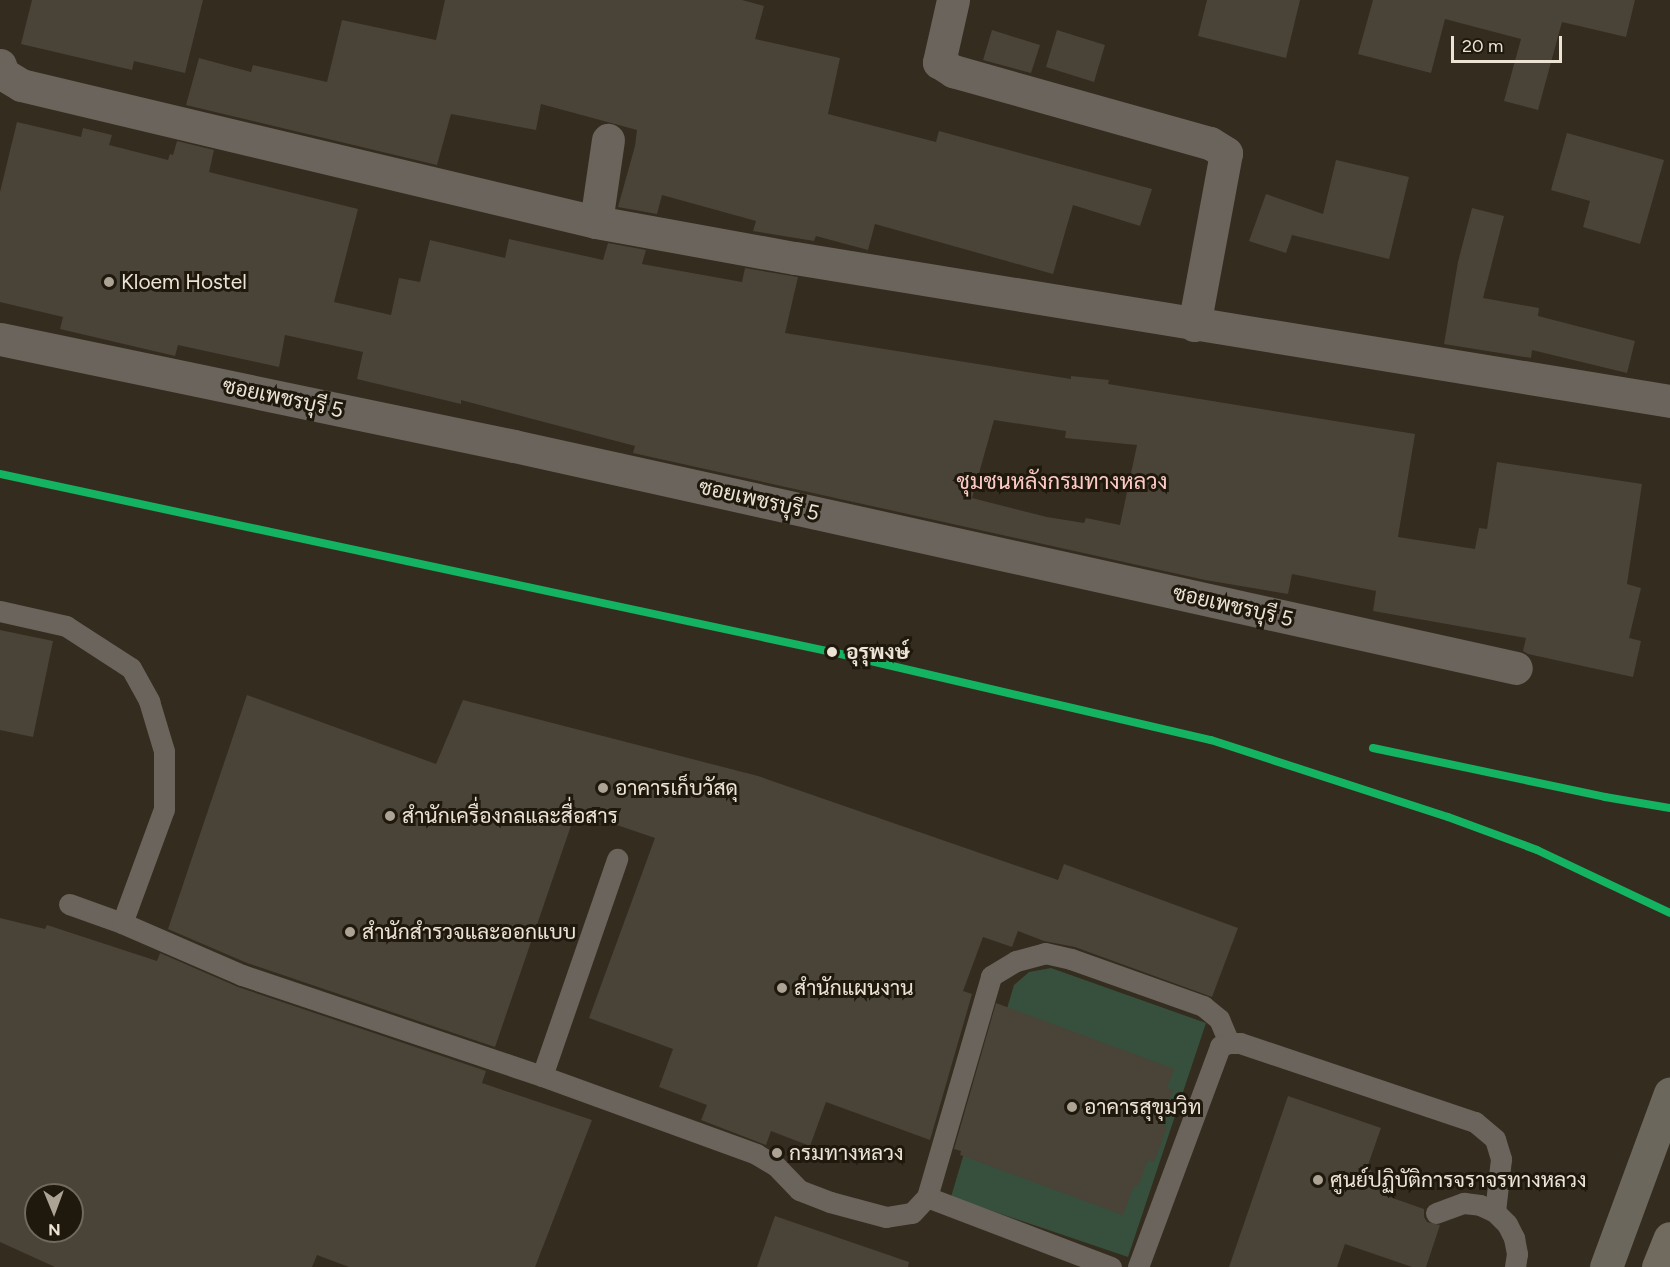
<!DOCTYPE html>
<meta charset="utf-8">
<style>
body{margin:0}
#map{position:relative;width:1670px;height:1267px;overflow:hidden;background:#342c1e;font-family:Figtree,Sarabun,sans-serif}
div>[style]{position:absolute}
.green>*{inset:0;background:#374f3d}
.building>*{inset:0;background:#4a4338}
.service>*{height:21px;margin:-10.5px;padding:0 10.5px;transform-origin:10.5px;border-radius:10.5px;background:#6a645c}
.minor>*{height:33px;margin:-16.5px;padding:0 16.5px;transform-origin:16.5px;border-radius:16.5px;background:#6a645c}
.secondary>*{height:33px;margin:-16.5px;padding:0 16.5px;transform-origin:16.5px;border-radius:16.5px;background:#6b675d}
.motorway>*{height:33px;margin:-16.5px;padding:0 16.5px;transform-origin:16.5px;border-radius:16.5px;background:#706a5f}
.rail-1>*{height:8px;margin:-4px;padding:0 4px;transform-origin:4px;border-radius:4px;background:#13b361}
.dots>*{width:16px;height:16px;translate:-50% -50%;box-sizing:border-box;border:3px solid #1e180d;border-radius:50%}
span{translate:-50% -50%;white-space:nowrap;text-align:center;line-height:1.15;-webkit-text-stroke:6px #1e180d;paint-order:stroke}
.poi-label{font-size:21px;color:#ece3d5}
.left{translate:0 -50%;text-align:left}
.street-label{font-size:21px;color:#ece3d5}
.stop-label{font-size:21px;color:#ece3d5;font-weight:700}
.neighbourhood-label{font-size:22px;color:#fecac6}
.north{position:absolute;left:24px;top:1183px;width:60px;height:60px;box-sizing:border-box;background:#1e180d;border:2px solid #70695d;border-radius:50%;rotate:179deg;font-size:16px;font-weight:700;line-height:24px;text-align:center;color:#ece3d5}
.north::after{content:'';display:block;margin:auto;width:21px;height:27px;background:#aca395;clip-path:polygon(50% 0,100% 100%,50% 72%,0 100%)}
.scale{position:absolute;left:1451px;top:36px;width:111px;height:27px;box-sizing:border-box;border:3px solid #ece3d5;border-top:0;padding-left:8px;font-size:18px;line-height:21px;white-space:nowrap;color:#ece3d5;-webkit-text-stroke:4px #1e180d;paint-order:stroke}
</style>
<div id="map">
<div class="green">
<div style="clip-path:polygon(1051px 968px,1206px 1023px,1128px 1257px,951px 1197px,1014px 985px,1029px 972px)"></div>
</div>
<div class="building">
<div style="clip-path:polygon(32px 0,203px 0,185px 73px,134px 61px,132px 70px,21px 44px)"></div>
<div style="clip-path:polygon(445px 0,742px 0,764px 6px,755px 39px,840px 58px,828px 114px,936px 142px,939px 131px,1152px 189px,1140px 226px,1073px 205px,1053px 274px,875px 224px,868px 250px,816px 236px,814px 241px,753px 231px,756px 221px,662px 195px,657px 214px,618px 207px,635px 146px,637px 130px,541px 104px,536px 130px,451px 114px,437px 165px,186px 105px,199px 58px,251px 72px,253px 65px,327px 82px,342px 20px,436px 40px)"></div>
<div style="clip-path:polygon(1207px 0,1300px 0,1286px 58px,1198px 36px)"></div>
<div style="clip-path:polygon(1373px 0,1635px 0,1626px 37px,1562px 22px,1538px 110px,1504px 101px,1521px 39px,1445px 19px,1431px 73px,1358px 54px)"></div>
<div style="clip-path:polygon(992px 30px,1040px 45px,1031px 73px,983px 60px)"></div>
<div style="clip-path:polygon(1057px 30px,1105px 45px,1094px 82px,1046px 67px)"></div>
<div style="clip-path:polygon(evenodd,17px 122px,81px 137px,83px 128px,112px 135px,109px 145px,168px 160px,170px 154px,173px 155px,177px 141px,214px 150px,209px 172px,358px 209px,334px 302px,391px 315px,399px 278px,420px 282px,430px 240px,505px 258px,509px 239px,603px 260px,608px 243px,646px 250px,642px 264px,742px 282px,745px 268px,798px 277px,785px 333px,1071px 379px,1071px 376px,1109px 380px,1108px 384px,1415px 434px,1398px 537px,1475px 549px,1479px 528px,1487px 529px,1497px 462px,1642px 484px,1627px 584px,1641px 588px,1629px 638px,1641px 641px,1633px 677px,1528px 654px,1523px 651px,1526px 638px,1373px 611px,1376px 591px,1292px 574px,1288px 594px,1205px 580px,633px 453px,635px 446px,461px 400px,461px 404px,357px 379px,363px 352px,285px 335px,279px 367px,178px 345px,175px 356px,60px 329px,63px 317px,0 302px,0 192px,17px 122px,994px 420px,1066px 431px,1065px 438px,1137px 445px,1120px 525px,1086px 518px,1084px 523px,1047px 517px,972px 498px,994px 420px)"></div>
<div style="clip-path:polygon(1567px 133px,1664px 160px,1640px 244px,1583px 227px,1590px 201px,1551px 190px)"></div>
<div style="clip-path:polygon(1336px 160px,1409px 177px,1389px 259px,1292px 235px,1286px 253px,1249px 241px,1266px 194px,1323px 214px)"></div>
<div style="clip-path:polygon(1472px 208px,1504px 216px,1483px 298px,1539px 308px,1538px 316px,1635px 341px,1627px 373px,1532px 350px,1531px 358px,1444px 344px,1458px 262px)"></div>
<div style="clip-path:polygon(0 630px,53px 641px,33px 737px,0 730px)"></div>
<div style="clip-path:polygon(247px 695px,436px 764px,463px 700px,758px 776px,1058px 880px,1064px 864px,1238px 928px,1212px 997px,1075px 947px,1044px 941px,1018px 931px,1012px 947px,983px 937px,963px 991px,972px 994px,930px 1140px,826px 1102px,810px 1146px,771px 1131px,766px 1145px,701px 1120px,707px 1105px,659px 1087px,673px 1049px,589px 1018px,655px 838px,576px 811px,495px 1047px,247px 963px,168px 929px)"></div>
<div style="clip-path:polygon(evenodd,0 918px,45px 929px,47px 925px,157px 961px,160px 953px,238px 987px,486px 1071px,482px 1083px,592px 1120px,535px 1267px,349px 1267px,317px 1255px,312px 1267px,55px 1267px,0 1242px,0 918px,36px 1195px,72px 1195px,72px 1231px,36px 1231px,36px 1195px)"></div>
<div style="clip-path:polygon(996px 1003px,1174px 1069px,1167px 1088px,1173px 1090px,1161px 1124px,1167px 1127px,1154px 1162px,1148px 1160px,1138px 1186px,1134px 1185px,1123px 1215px,960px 1155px,961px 1151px,954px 1149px)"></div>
<div style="clip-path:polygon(1288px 1096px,1381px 1128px,1368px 1165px,1384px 1195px,1424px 1209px,1424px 1217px,1427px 1222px,1440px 1225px,1426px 1267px,1412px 1267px,1345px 1244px,1337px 1267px,1229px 1267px)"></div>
<div style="clip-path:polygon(775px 1216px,909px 1262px,908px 1267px,757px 1267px)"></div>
</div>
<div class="service">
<div style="left:0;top:611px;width:68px;rotate:12.8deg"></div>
<div style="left:66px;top:626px;width:77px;rotate:32.9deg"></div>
<div style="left:131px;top:668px;width:38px;rotate:61deg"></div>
<div style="left:149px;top:701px;width:52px;rotate:73.3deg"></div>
<div style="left:164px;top:751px;width:58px;rotate:90deg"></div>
<div style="left:164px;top:809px;width:121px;rotate:110.2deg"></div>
<div style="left:69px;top:904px;width:56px;rotate:19.7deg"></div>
<div style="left:122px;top:923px;width:131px;rotate:23.4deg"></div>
<div style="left:242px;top:975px;width:317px;rotate:18.6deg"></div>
<div style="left:542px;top:1076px;width:228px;rotate:20deg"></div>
<div style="left:756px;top:1154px;width:23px;rotate:31deg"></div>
<div style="left:776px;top:1166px;width:33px;rotate:46deg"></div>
<div style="left:799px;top:1190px;width:33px;rotate:21deg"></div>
<div style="left:830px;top:1202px;width:58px;rotate:15deg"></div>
<div style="left:886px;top:1217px;width:26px;rotate:-9deg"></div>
<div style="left:912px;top:1213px;width:22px;rotate:-47deg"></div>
<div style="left:542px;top:1076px;width:230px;rotate:-70.9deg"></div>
<div style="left:1436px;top:1213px;width:30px;rotate:-20deg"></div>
<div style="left:1464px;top:1203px;width:16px;rotate:7deg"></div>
<div style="left:1480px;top:1205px;width:17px;rotate:25deg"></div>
<div style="left:1495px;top:1212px;width:17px;rotate:45deg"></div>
<div style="left:1507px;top:1224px;width:16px;rotate:63deg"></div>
<div style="left:1514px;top:1238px;width:16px;rotate:79deg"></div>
<div style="left:1517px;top:1254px;width:13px;rotate:99deg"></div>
<div style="left:1111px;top:1267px;width:197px;rotate:-159.2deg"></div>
<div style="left:927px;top:1197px;width:230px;rotate:-73.8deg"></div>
<div style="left:991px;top:976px;width:29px;rotate:-31deg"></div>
<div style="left:1016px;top:961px;width:30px;rotate:-15deg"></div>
<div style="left:1045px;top:953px;width:27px;rotate:13deg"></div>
<div style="left:1071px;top:959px;width:140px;rotate:19.6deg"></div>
<div style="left:1203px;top:1006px;width:21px;rotate:39deg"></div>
<div style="left:1219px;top:1019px;width:26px;rotate:67deg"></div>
<div style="left:1138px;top:1267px;width:236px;rotate:-69.6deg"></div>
<div style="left:1220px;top:1046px;width:9px;rotate:-18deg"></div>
<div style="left:1229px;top:1043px;width:11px"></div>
<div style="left:1240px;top:1043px;width:248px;rotate:18.6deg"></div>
<div style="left:1475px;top:1122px;width:26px;rotate:40deg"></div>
<div style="left:1495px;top:1139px;width:21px;rotate:73deg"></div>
<div style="left:1501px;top:1159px;width:53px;rotate:96.5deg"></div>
</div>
<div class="minor">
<div style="left:953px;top:0;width:64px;rotate:102.7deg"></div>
<div style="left:939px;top:62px;width:17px;rotate:33deg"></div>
<div style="left:953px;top:71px;width:267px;rotate:15.7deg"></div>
<div style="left:1210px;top:143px;width:19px;rotate:32deg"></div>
<div style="left:1226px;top:153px;width:175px;rotate:100.5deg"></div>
<div style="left:0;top:65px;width:9px;rotate:72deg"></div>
<div style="left:3px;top:74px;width:21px;rotate:31deg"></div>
<div style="left:21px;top:85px;width:591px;rotate:13.4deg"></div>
<div style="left:596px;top:222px;width:202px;rotate:10.3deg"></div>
<div style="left:795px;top:258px;width:887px;rotate:9.28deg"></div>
<div style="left:596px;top:222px;width:83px;rotate:-81.7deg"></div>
<div style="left:0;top:339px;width:525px;rotate:11.76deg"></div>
<div style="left:514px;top:446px;width:1026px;rotate:12.49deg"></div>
</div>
<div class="secondary">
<div style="left:1606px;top:1267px;width:185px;rotate:-69.8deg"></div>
</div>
<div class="motorway">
<div style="left:1658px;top:1267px;width:31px;rotate:-68deg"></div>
</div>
<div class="rail-1">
<div style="left:0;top:474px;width:851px;rotate:12.08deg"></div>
<div style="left:832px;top:652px;width:389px;rotate:13.1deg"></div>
<div style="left:1211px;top:740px;width:249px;rotate:18deg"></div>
<div style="left:1448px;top:817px;width:95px;rotate:20.3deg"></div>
<div style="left:1537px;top:850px;width:147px;rotate:25.3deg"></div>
<div style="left:1373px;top:748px;width:237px;rotate:11.9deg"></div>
<div style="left:1605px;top:797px;width:66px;rotate:9.6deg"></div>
</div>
<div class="dots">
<div style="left:109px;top:282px;background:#aca395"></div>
<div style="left:832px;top:652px;background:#ece3d5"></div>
<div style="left:603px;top:788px;background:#aca395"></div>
<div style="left:390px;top:816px;background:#aca395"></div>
<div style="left:350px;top:932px;background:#aca395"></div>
<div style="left:782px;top:988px;background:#aca395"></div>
<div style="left:1072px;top:1107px;background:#aca395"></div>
<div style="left:777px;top:1153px;background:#aca395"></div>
<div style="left:1318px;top:1180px;background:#aca395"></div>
</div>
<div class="poi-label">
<span class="left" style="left:121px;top:282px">Kloem Hostel</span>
<span class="left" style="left:615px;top:788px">อาคารเก็บวัสดุ</span>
<span class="left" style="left:402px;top:816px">สำนักเครื่องกลและสื่อสาร</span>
<span class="left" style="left:362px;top:932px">สำนักสำรวจและออกแบบ</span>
<span class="left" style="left:794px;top:988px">สำนักแผนงาน</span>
<span class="left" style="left:1084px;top:1107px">อาคารสุขุมวิท</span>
<span class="left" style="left:789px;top:1153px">กรมทางหลวง</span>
<span class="left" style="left:1330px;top:1180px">ศูนย์ปฏิบัติการจราจรทางหลวง</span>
</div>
<div class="street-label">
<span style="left:283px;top:398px;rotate:12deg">ซอยเพชรบุรี 5</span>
<span style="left:759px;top:500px;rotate:13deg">ซอยเพชรบุรี 5</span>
<span style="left:1233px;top:606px;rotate:13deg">ซอยเพชรบุรี 5</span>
</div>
<div class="stop-label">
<span class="left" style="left:846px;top:652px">อุรุพงษ์</span>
</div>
<div class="neighbourhood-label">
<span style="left:1062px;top:482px">ชุมชนหลังกรมทางหลวง</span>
</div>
<div class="north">N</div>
<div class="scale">20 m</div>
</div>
